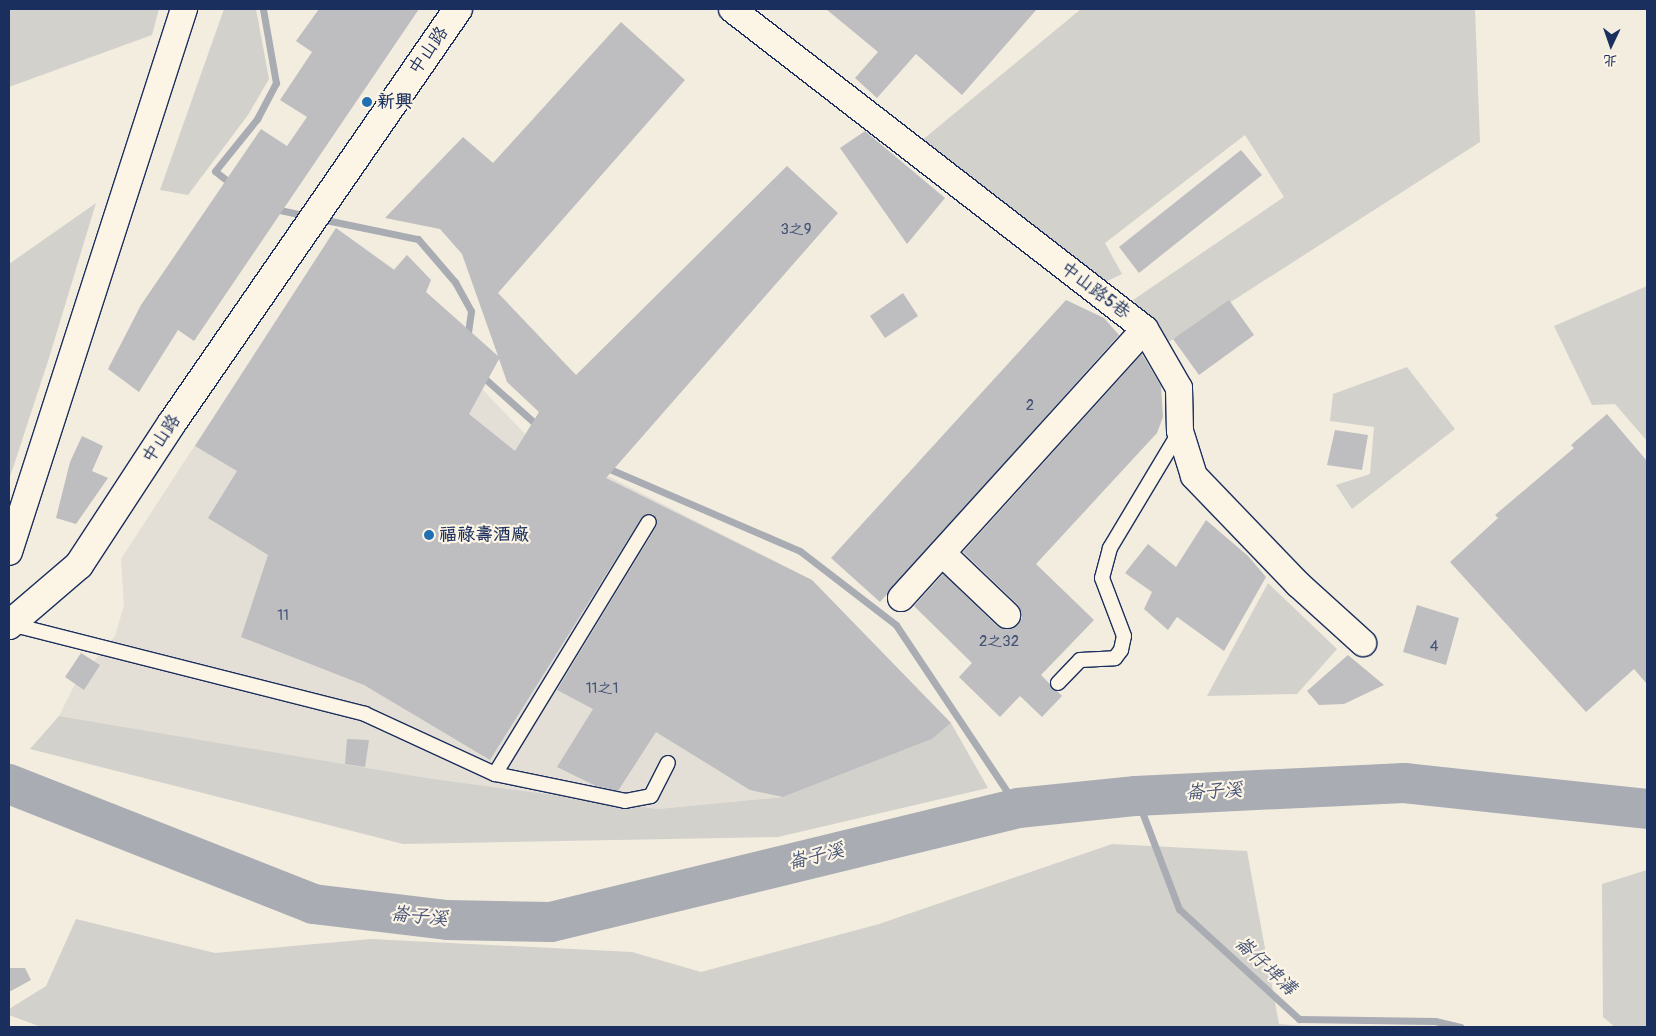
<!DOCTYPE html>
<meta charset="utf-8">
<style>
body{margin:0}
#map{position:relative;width:1656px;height:1036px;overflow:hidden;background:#f3ede0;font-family:Pangolin,"LXGW WenKai TC",sans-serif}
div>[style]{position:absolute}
.built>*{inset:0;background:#e3dfd6}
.green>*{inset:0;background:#d3d1cc}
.stream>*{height:7px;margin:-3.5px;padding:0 3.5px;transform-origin:3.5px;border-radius:3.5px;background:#a9acb3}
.river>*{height:40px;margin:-20px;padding:0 20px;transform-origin:20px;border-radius:20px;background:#a9acb3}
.building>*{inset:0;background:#bebec0}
.roads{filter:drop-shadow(1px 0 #1b2f5e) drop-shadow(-1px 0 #1b2f5e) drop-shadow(0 1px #1b2f5e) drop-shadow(0 -1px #1b2f5e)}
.service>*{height:14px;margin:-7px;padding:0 7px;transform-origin:7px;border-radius:7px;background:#fcf5e5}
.minor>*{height:26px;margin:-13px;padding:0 13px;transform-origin:13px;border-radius:13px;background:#fcf5e5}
.secondary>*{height:28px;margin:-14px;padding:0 14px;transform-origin:14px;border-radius:14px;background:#fcf5e5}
.dots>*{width:14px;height:14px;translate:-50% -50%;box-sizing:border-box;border:2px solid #fcf5e5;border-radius:50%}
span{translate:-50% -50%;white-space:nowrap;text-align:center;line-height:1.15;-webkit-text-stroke:4.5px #fcf5e5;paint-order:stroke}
.number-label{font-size:15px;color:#445376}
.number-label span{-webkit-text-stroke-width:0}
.street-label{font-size:18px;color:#1b2f5e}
.poi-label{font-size:18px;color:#1b2f5e;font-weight:700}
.left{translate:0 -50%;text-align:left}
.water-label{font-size:19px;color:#465478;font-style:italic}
.frame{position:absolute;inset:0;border:10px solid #1b2f5e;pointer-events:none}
.north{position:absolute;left:1586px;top:20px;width:50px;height:50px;-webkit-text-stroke:4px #fcf5e5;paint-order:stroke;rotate:183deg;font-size:14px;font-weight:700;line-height:20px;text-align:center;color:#1b2f5e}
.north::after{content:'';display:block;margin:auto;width:18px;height:22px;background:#1b2f5e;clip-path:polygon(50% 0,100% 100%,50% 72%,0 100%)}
</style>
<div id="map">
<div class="built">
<div style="clip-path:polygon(336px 228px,394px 269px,407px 255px,431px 280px,426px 292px,462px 324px,446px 351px,525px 434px,812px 580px,951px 723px,932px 739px,783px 797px,658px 809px,427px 778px,59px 716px,75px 684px,115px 636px,124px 605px,121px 559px)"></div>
</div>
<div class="green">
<div style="clip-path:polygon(9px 9px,159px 9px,152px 35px,9px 87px)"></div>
<div style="clip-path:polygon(224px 9px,256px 9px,269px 79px,248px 115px,188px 195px,160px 190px)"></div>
<div style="clip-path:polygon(1081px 9px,1475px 9px,1480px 142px,1164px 345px,1133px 300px,1284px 197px,1245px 135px,1105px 243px,1122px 274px,1103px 283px,921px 141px)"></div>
<div style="clip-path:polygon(96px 203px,49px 358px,9px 480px,9px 264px)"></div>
<div style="clip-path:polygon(1647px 286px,1647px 441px,1615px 404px,1592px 405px,1554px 326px)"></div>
<div style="clip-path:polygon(1407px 367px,1455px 429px,1352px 509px,1336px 485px,1370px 474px,1374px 427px,1330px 421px,1333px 394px)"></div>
<div style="clip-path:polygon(1268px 583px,1337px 649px,1297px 694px,1207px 696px)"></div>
<div style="clip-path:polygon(59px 716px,427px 778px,658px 809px,783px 797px,932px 739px,951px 723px,988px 788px,778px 837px,403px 844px,30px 749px)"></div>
<div style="clip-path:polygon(1112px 844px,1247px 851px,1279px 1024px,1311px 1027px,41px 1027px,9px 1015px,9px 1009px,46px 986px,76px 919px,215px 953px,371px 939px,632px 952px,701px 972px,879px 924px)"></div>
<div style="clip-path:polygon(1647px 870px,1647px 1027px,1615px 1027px,1603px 1017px,1602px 884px)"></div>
</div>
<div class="stream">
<div style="left:234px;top:186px;width:24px;rotate:-142deg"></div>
<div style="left:215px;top:171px;width:67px;rotate:-51.1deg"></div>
<div style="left:257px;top:119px;width:41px;rotate:-62.2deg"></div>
<div style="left:276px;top:83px;width:75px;rotate:-100deg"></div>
<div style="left:275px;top:209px;width:34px;rotate:12deg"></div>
<div style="left:321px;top:219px;width:99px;rotate:11.7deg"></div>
<div style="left:418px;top:239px;width:57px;rotate:49.3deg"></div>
<div style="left:455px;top:282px;width:33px;rotate:61deg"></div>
<div style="left:471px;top:311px;width:28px;rotate:98deg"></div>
<div style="left:482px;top:376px;width:76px;rotate:41.8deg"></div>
<div style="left:605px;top:467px;width:212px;rotate:23.3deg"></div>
<div style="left:800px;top:551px;width:121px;rotate:37.6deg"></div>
<div style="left:896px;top:625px;width:220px;rotate:56.3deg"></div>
<div style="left:1136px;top:796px;width:121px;rotate:69.2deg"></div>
<div style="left:1179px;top:909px;width:163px;rotate:42.5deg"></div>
<div style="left:1299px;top:1019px;width:136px;rotate:0.8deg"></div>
<div style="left:1435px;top:1021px;width:26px;rotate:13deg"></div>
</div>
<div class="river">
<div style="left:9px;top:784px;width:327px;rotate:21.5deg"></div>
<div style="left:313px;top:904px;width:135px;rotate:6.8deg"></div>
<div style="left:447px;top:920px;width:104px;rotate:1.1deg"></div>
<div style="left:551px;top:922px;width:481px;rotate:-13.7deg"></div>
<div style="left:1018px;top:808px;width:119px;rotate:-5.8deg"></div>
<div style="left:1136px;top:796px;width:268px;rotate:-2.8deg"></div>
<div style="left:1404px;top:783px;width:244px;rotate:6.1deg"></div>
</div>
<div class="building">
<div style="clip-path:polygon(319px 9px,419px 9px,194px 341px,178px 330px,139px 392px,108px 369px,141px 305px,261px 129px,287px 146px,307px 117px,280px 100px,312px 52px,296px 41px)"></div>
<div style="clip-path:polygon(826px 9px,1037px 9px,962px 95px,916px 54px,877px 98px,855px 78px,878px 52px)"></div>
<div style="clip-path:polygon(evenodd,621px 22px,685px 80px,498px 293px,576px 375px,787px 166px,838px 213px,606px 478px,812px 580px,951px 723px,932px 739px,783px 797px,750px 790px,656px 732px,618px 791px,596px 786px,557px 767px,593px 709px,557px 690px,656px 527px,653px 514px,642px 517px,490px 760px,364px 685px,241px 637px,268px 555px,208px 518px,237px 471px,195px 446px,336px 228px,394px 270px,407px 255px,431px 280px,426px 292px,498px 356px,462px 254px,440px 229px,385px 218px,463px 137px,493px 163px,621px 22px,499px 359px,507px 382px,539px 412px,515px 451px,469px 414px,499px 359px)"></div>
<div style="clip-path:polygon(865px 131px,945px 198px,907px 244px,840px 148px)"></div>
<div style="clip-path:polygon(1241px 150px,1262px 175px,1139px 273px,1119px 247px)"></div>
<div style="clip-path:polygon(903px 293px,918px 316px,885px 338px,870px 316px)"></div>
<div style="clip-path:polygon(1066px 300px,1104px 318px,1119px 335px,880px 602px,831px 558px)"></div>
<div style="clip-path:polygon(1229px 300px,1254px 335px,1199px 375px,1173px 339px)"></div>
<div style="clip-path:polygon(1142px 354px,1161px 386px,1163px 417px,1157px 433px,1036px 564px,1094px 620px,1041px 675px,1062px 696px,1042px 717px,1020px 696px,1000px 717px,959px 677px,972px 663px,914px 606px,943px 574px,997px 626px,1011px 629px,1018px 625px,1022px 618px,1018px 605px,963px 552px)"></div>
<div style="clip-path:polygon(1607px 414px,1647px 461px,1647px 684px,1634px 669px,1586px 712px,1450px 562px,1498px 518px,1495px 515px,1574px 448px,1571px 445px)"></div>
<div style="clip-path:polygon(1335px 430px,1368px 435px,1362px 470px,1327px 465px)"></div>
<div style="clip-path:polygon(82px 436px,103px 446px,92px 471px,108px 478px,76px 524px,56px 518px,70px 462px)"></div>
<div style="clip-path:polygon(1206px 520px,1248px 556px,1266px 577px,1224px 651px,1177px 617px,1168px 630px,1144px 609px,1152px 592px,1125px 573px,1148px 544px,1176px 567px)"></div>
<div style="clip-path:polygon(1417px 605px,1459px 618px,1446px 665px,1403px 652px)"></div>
<div style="clip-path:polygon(81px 653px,100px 665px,84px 690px,65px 677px)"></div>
<div style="clip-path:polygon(1348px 655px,1384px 685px,1344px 704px,1319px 705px,1307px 691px)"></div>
<div style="clip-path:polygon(347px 739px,369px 740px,365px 767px,345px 764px)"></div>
<div style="clip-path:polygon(9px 968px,25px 968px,31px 980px,9px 992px)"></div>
</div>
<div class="roads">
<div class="service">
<div style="left:10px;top:624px;width:366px;rotate:14.2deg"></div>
<div style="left:365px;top:714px;width:143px;rotate:24.8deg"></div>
<div style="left:495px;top:774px;width:295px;rotate:-58.6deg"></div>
<div style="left:1058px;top:683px;width:32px;rotate:-46deg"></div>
<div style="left:1080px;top:660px;width:35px;rotate:-3deg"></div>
<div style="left:1115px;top:658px;width:10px;rotate:-53deg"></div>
<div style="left:1121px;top:650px;width:14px;rotate:-78deg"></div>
<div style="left:1124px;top:636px;width:62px;rotate:-110.8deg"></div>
<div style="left:1102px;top:578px;width:31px;rotate:-75deg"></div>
<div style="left:1110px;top:548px;width:136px;rotate:-59.1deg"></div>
<div style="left:495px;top:774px;width:133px;rotate:11.7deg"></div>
<div style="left:625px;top:801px;width:26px;rotate:-11deg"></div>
<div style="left:651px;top:796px;width:37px;rotate:-63deg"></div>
</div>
<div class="minor">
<div style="left:732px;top:9px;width:522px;rotate:37.77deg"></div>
<div style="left:1145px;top:329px;width:68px;rotate:60deg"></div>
<div style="left:1179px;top:388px;width:43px;rotate:88.7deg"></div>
<div style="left:1180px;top:431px;width:47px;rotate:72.7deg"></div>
<div style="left:1194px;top:476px;width:150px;rotate:46.1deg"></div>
<div style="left:1298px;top:584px;width:88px;rotate:42.2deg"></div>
<div style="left:9px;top:552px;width:571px;rotate:-72.14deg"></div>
<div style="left:942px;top:553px;width:90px;rotate:43.6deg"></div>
<div style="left:901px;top:598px;width:363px;rotate:-47.8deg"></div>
</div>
<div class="secondary">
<div style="left:9px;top:625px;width:92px;rotate:-40.6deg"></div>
<div style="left:79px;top:565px;width:170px;rotate:-56.8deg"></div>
<div style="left:172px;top:423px;width:503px;rotate:-55.36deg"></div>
</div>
</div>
<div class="dots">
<div style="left:367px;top:102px;background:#1f6fb2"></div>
<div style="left:429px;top:535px;background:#1f6fb2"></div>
</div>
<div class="number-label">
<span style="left:796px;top:230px">3之9</span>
<span style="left:1030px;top:406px">2</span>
<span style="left:283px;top:616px">11</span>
<span style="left:999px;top:642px">2之32</span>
<span style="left:1434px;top:647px">4</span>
<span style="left:602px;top:689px">11之1</span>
</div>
<div class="street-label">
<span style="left:429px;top:51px;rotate:-55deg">中山路</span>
<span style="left:1095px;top:291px;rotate:37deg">中山路5巷</span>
<span style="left:162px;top:439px;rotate:-57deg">中山路</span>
</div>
<div class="poi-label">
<span class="left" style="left:377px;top:102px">新興</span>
<span class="left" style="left:439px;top:535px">福祿壽酒廠</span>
</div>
<div class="water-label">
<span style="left:1214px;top:792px;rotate:-3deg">崙子溪</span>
<span style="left:816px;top:857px;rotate:-14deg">崙子溪</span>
<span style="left:419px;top:917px;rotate:6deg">崙子溪</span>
<span style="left:1265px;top:966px;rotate:43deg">崙仔埤溝</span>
</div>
<div class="frame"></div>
<div class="north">北</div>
</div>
